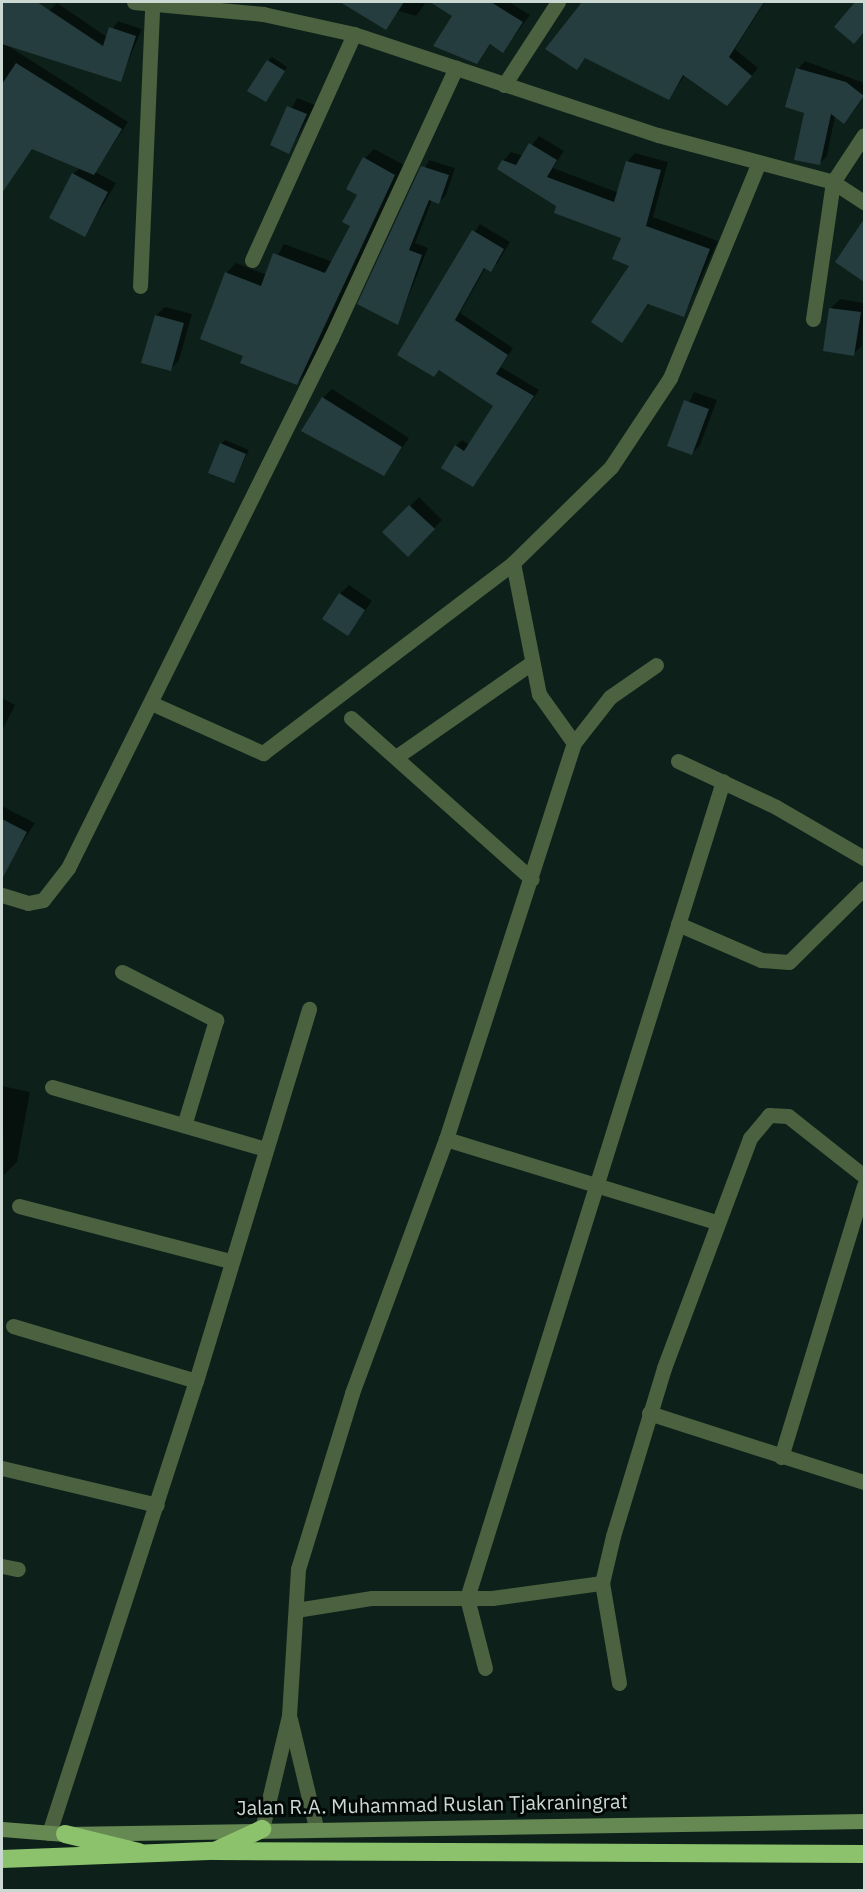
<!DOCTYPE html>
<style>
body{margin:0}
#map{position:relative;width:866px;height:1892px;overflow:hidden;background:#0d211a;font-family:"IBM Plex Sans",sans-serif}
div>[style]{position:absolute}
.shadow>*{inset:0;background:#0007}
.building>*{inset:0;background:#253d3f}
.street>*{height:15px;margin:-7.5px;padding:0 7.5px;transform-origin:7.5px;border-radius:7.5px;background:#4c6140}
.secondary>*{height:15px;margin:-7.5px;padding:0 7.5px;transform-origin:7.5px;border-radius:7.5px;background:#668852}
.highway>*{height:18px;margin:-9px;padding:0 9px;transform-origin:9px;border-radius:9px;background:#8cc26c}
span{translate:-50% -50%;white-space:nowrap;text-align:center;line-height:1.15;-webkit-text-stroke:6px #030906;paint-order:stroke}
.street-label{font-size:20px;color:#ccd9d3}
.frame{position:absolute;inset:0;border:3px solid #ccd9d3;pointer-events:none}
</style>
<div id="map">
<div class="shadow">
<div style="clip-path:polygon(2px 2px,33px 2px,48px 12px,57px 3px,107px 37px,118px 21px,142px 29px,120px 80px,5px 44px,128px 122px,95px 172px,116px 183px,85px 235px,73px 174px,80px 168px,33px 148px,8px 182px,2px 178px)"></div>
<div style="clip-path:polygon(359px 2px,420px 2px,425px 4px,416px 16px,399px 11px,385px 28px,354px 9px)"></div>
<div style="clip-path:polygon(432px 2px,509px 2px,530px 15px,503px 51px,491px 44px,476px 63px,454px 16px)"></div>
<div style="clip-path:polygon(584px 2px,765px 2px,735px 49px,758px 68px,734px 97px,685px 75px,669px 98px,586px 57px,577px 68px,547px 49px)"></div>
<div style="clip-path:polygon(857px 2px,864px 2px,864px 31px,854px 42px,836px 27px)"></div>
<div style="clip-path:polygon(272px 57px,287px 67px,266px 101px,268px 61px)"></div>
<div style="clip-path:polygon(805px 61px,864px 83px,864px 97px,851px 115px,843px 122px,835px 116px,827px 156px,819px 164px,798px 69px)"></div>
<div style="clip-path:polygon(297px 98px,315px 105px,289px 152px,272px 144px)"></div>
<div style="clip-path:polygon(539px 136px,564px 151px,553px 168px,619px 193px,627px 162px,635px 153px,668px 162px,653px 217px,718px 241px,684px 316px,650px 303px,621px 341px,631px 265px,623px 238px,558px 206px,503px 161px,511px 152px,523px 156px)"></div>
<div style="clip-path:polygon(374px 149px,404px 165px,307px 373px,297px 383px,245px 355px,226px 273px,236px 263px,267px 275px,284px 244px,333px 262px,352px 226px,365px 158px)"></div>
<div style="clip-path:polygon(429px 160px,455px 168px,446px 195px,439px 202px,432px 200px,415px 243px,428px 248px,398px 323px,359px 303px)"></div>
<div style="clip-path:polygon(864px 221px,864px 275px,862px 278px,837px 261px)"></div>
<div style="clip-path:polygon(480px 224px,510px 242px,497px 264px,486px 267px,460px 313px,513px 348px,501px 367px,539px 390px,472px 485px,456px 446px,462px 440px,470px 445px,495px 406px,440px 369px,434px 375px,399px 354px)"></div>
<div style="clip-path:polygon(840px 299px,864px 303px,862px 346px,853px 354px,824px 350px,831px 308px)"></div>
<div style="clip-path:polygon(165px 307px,192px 314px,179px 360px,171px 369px,156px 315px)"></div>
<div style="clip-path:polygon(332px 389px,409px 438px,384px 474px,323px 398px)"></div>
<div style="clip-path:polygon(694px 392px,717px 400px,700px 445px,692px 454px,668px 445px)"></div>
<div style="clip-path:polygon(225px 440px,249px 450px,234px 481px,221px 444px)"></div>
<div style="clip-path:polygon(419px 497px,442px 520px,408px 555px,384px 532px)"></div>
<div style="clip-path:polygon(349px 585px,372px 601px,348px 634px,340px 594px)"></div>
<div style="clip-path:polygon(2px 698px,15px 705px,2px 731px)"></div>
<div style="clip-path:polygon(2px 806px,35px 823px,9px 863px,2px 860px)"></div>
<div style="clip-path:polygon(2px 1086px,30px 1092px,17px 1162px,4px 1175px)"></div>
</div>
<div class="building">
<div style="clip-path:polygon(2px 2px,37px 2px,103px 46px,109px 27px,136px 36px,121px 82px,2px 44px)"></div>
<div style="clip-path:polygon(340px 2px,404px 2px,386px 30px)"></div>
<div style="clip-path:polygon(430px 2px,491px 2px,523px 22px,503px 53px,490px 44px,477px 64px,433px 46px,452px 16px)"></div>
<div style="clip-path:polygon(582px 2px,764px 2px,729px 57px,752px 76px,727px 106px,683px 75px,669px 100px,585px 58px,577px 70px,545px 49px)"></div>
<div style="clip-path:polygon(855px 2px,864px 2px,864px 32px,854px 44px,834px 27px)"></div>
<div style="clip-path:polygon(267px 60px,285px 71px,266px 102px,247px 91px)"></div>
<div style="clip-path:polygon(16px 63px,122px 129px,94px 175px,32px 149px,2px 193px,2px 84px)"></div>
<div style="clip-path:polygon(796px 68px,846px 82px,864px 96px,844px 124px,831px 114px,820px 165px,794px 160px,804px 113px,785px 107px)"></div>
<div style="clip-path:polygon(287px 106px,307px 114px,289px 154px,270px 145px)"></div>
<div style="clip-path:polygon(529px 143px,557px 160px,547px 177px,614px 202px,626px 161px,661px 170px,646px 226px,710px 249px,684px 317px,648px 304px,622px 343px,591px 322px,629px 266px,612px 259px,621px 238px,554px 213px,556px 206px,497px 169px,502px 160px,516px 165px)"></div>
<div style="clip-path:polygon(363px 157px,395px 175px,297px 385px,240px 363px,243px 356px,200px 339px,225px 272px,261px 286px,273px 253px,325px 273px,350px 226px,342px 222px,357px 195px,346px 189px)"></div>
<div style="clip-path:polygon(421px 166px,449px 175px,439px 204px,429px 200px,409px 250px,422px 255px,398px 325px,357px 304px)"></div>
<div style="clip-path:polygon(72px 173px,108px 192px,85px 237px,49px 218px)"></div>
<div style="clip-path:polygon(864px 219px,864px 282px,835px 262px)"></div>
<div style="clip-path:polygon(472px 230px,504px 249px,491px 272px,484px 268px,455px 320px,508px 355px,496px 374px,534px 396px,473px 487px,441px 468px,455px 445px,464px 451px,493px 406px,439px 370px,434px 377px,397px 355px)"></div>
<div style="clip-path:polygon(829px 308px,861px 312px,854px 356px,823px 351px)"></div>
<div style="clip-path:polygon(155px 315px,184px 323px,171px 371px,141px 363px)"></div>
<div style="clip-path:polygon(322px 397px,402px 447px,384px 476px,301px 431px)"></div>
<div style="clip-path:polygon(684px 400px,709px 409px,692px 455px,667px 446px)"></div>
<div style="clip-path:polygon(220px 443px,246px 454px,234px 483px,208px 473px)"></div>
<div style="clip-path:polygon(409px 505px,435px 529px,408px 557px,382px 532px)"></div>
<div style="clip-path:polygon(339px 593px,365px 610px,348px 636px,322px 619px)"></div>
<div style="clip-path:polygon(2px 819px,27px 832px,2px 879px)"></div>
</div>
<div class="street">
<div style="left:134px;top:2px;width:130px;rotate:5.3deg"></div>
<div style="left:263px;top:14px;width:93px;rotate:12.4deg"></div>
<div style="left:354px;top:34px;width:320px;rotate:18.4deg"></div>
<div style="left:658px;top:135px;width:181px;rotate:15deg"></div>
<div style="left:833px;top:182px;width:37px;rotate:33deg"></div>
<div style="left:504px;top:85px;width:99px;rotate:-57deg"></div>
<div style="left:252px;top:260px;width:248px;rotate:-65.7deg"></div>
<div style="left:140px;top:286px;width:280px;rotate:-87.5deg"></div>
<div style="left:813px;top:319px;width:138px;rotate:-81.7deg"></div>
<div style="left:833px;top:182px;width:56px;rotate:-56.6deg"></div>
<div style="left:513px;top:563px;width:134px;rotate:78.8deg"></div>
<div style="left:539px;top:694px;width:60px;rotate:54.5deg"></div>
<div style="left:151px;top:703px;width:123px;rotate:24.1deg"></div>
<div style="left:263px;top:753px;width:314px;rotate:-37.2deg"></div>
<div style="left:513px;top:563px;width:137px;rotate:-44.4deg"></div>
<div style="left:611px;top:467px;width:107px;rotate:-56.5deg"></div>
<div style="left:670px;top:378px;width:230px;rotate:-67.6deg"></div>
<div style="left:351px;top:718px;width:242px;rotate:41.7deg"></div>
<div style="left:396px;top:757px;width:163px;rotate:-34.8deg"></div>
<div style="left:678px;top:761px;width:108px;rotate:25.1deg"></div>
<div style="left:776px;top:807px;width:102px;rotate:30.1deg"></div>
<div style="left:2px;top:895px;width:27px;rotate:17deg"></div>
<div style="left:28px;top:903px;width:15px;rotate:-11deg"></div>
<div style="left:43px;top:900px;width:41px;rotate:-52deg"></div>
<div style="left:68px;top:868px;width:592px;rotate:-63.61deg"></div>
<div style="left:331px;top:338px;width:298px;rotate:-65.2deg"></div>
<div style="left:678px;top:924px;width:90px;rotate:23.4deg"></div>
<div style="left:761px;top:960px;width:28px;rotate:4deg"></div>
<div style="left:789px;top:962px;width:105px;rotate:-44.6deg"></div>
<div style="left:122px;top:972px;width:106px;rotate:27.1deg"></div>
<div style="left:216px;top:1020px;width:110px;rotate:106.9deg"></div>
<div style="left:52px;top:1087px;width:222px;rotate:16.2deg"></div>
<div style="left:446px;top:1139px;width:282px;rotate:17.1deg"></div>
<div style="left:19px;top:1206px;width:218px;rotate:14.6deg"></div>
<div style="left:13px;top:1326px;width:191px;rotate:16.7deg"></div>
<div style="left:649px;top:1413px;width:226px;rotate:17.8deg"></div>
<div style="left:781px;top:1457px;width:284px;rotate:-73deg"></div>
<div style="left:2px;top:1468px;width:159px;rotate:13.4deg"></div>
<div style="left:2px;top:1566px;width:16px;rotate:11deg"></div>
<div style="left:296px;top:1610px;width:77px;rotate:-9deg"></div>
<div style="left:372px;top:1598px;width:120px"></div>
<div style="left:492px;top:1598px;width:111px;rotate:-7.8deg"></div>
<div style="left:485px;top:1668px;width:72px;rotate:-104.4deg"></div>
<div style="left:467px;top:1598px;width:856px;rotate:-72.6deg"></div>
<div style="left:619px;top:1683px;width:101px;rotate:-99.6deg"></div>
<div style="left:602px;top:1583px;width:48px;rotate:-76.8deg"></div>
<div style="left:613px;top:1536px;width:176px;rotate:-73.1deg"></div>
<div style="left:664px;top:1368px;width:246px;rotate:-69.5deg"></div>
<div style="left:750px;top:1138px;width:30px;rotate:-50deg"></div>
<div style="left:769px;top:1115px;width:19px;rotate:3deg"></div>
<div style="left:788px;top:1116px;width:97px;rotate:38.3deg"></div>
<div style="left:290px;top:1719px;width:111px;rotate:76.5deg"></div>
<div style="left:262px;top:1829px;width:116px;rotate:-76.6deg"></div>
<div style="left:289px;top:1716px;width:147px;rotate:-86.5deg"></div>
<div style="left:298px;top:1569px;width:184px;rotate:-72.9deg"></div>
<div style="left:352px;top:1393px;width:271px;rotate:-69.7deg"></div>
<div style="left:446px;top:1139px;width:416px;rotate:-72.1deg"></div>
<div style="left:574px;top:743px;width:58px;rotate:-52deg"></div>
<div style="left:610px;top:697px;width:56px;rotate:-34.8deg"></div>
<div style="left:49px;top:1833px;width:475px;rotate:-72deg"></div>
<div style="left:196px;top:1381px;width:389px;rotate:-73.1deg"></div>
</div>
<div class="secondary">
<div style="left:2px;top:1829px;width:63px;rotate:4.5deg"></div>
<div style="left:65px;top:1834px;width:799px;rotate:-0.93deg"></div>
</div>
<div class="highway">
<div style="left:65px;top:1834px;width:76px;rotate:13.7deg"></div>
<div style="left:217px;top:1850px;width:50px;rotate:-25deg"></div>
<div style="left:2px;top:1859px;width:213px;rotate:-2.2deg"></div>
<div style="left:215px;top:1851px;width:649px;rotate:0.26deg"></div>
</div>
<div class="street-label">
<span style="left:432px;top:1804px;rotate:-1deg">Jalan R.A. Muhammad Ruslan Tjakraningrat</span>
</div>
<div class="frame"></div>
</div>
